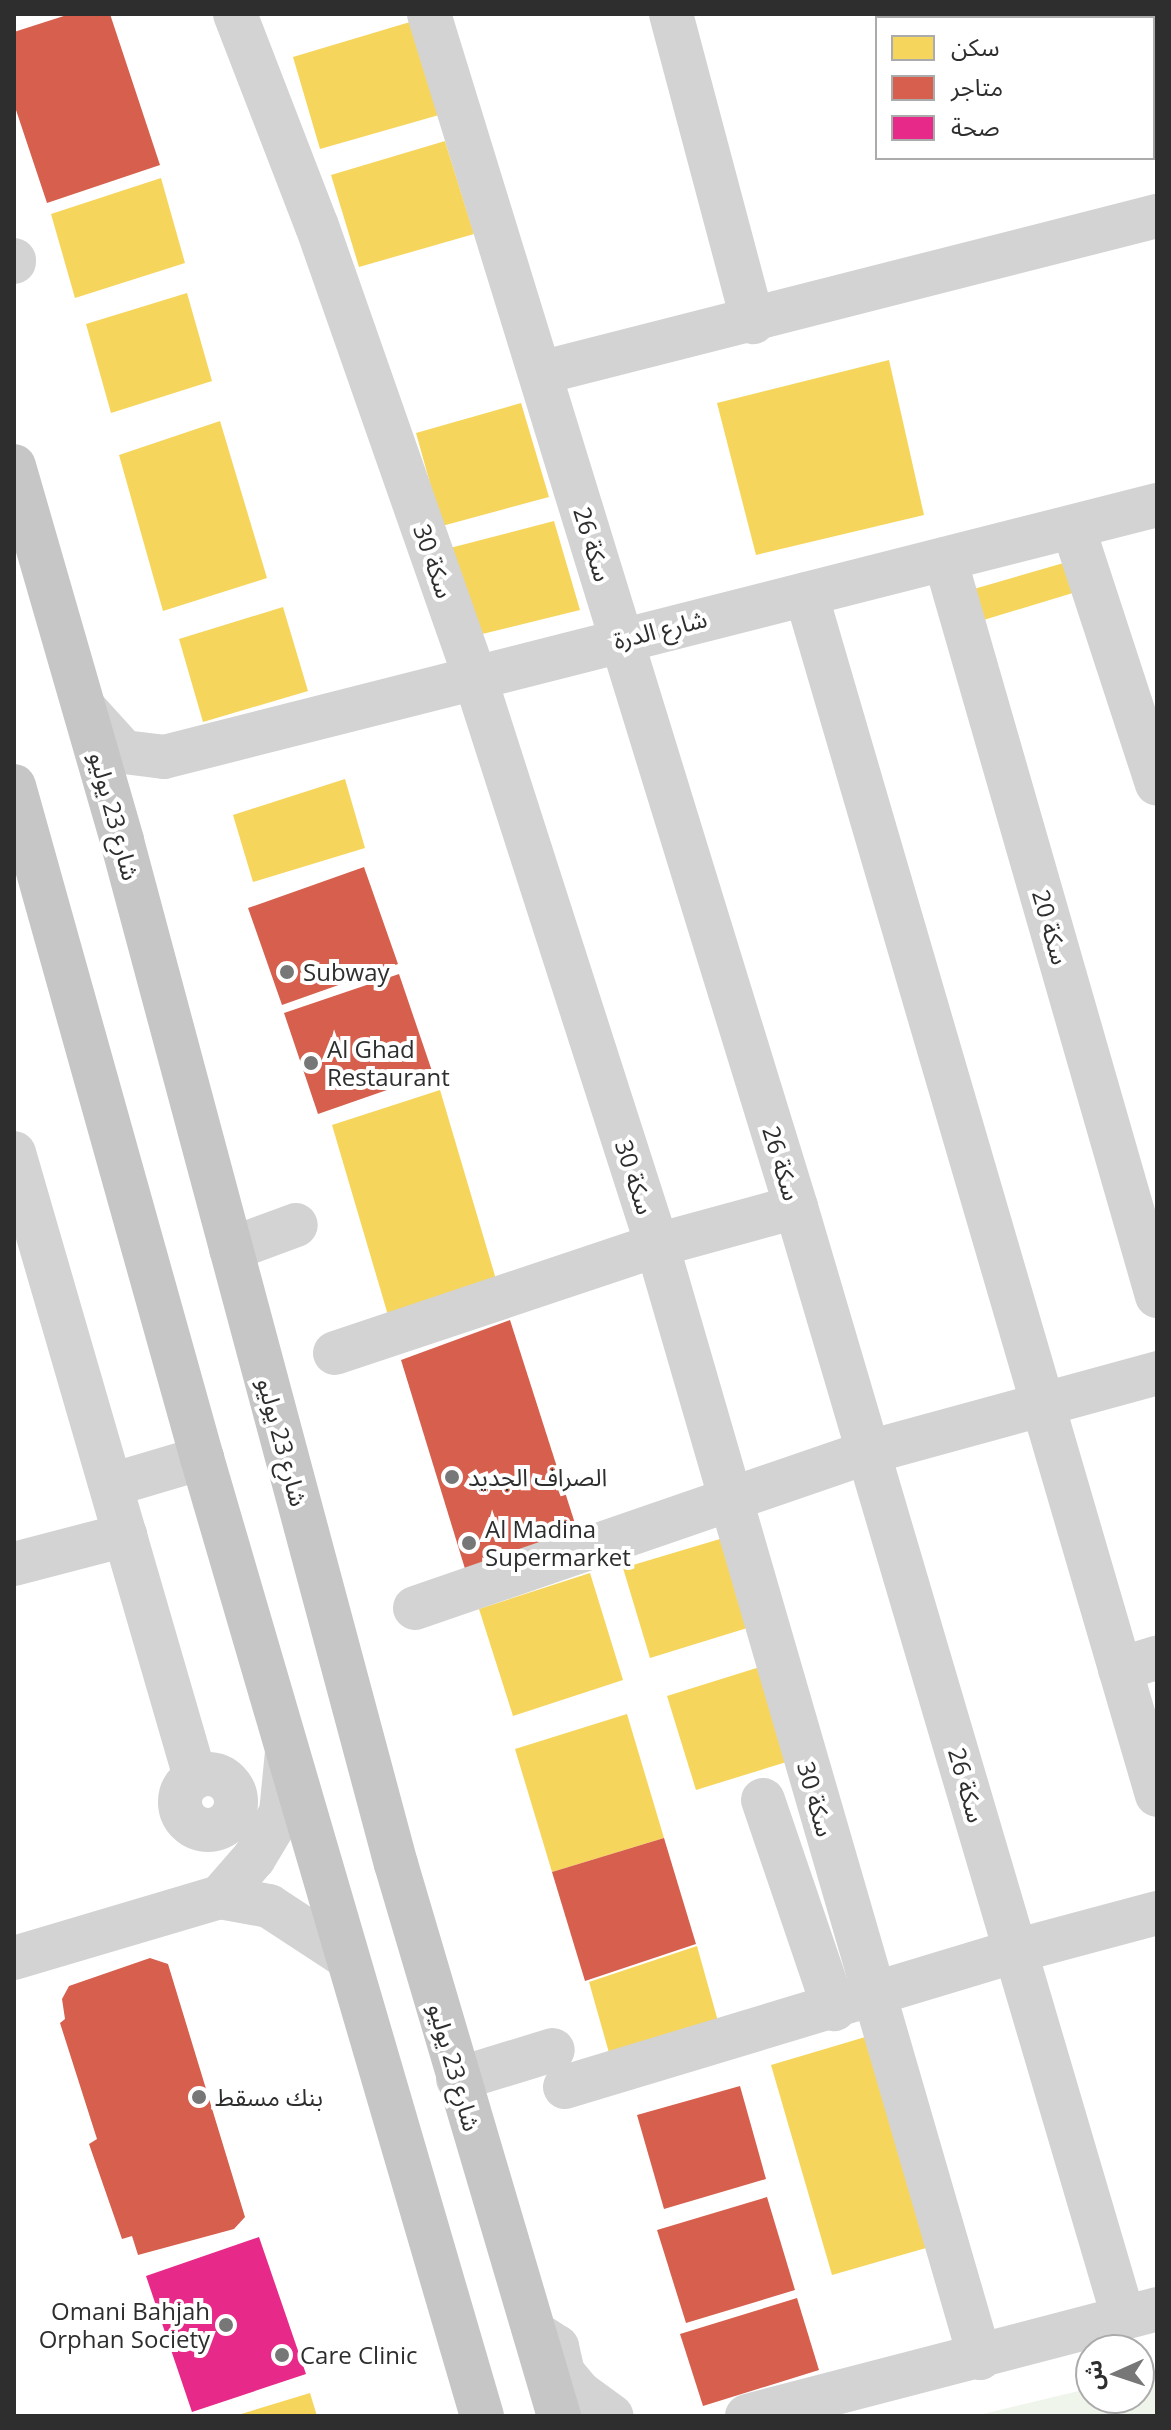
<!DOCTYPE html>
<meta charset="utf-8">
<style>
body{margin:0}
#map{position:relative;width:1171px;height:2430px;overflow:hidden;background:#fff;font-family:"Open Sans","Noto Sans Arabic",sans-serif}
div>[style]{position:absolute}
.green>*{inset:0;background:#f0f5eb}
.homes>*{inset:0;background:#f6d55c}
.shops>*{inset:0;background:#d6604d}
.health>*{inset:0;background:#e7298a}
.minor>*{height:44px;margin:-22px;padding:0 22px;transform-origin:22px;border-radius:22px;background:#d3d3d3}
.minor>.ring{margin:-22px;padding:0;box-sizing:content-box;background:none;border:44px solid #d3d3d3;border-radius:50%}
.major>*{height:44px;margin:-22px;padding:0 22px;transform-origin:22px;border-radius:22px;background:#c6c6c6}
.dots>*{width:22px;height:22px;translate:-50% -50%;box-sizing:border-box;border:4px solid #fff;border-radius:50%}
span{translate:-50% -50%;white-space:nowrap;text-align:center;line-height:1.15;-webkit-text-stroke:8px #fff;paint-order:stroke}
.street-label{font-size:24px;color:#2e2e2e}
.poi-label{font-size:24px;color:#2e2e2e}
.left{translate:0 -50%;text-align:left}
.right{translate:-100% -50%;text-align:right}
.frame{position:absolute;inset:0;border:16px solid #2e2e2e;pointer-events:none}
.legend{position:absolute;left:875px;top:16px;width:280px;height:144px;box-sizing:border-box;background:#fff;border:2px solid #ababab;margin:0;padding:10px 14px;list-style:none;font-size:24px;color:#2e2e2e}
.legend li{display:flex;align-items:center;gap:16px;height:40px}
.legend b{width:40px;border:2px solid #ababab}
.north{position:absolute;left:1075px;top:2334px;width:80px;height:80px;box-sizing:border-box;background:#fff;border:2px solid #ababab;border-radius:50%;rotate:267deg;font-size:22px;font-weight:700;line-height:32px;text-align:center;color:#2e2e2e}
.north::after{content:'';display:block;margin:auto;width:28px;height:36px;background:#777;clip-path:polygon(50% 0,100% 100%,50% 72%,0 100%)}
</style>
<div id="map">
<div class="green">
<div style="clip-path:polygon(1157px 2372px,1157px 2416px,975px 2416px,1091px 2388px,1091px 2398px,1139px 2398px,1139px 2377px)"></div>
</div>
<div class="homes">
<div style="clip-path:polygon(410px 22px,439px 115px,320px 149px,293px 57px)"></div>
<div style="clip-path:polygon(445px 141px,474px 234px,359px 267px,331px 175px)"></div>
<div style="clip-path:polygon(161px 178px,185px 263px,75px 298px,51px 214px)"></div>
<div style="clip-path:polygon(187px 293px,212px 381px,111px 413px,86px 324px)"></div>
<div style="clip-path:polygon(889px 360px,924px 515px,756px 555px,717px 403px)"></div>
<div style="clip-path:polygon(521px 403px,549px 497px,442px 526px,416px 433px)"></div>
<div style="clip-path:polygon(220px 421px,267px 578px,163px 611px,119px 455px)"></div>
<div style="clip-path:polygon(554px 521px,580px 610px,474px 636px,450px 548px)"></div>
<div style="clip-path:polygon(1067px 562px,1076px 592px,977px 622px,967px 591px)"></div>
<div style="clip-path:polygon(283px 607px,308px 691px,203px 722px,179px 639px)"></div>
<div style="clip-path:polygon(345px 779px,365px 848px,253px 882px,233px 815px)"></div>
<div style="clip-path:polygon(440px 1090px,498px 1286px,390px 1322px,332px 1125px)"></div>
<div style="clip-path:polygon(730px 1536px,757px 1625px,650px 1658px,623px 1568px)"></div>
<div style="clip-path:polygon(590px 1573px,623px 1680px,513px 1716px,479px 1609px)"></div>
<div style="clip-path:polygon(763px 1666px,793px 1760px,696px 1790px,667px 1696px)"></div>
<div style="clip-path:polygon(627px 1714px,664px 1838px,552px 1872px,515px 1749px)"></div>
<div style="clip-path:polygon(697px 1946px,721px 2032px,613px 2067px,589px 1982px)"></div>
<div style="clip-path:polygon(872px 2035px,933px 2246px,832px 2275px,771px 2065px)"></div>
<div style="clip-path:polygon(310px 2393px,317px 2416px,238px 2416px,238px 2415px)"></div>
</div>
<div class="shops">
<div style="clip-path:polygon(70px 14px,110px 14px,160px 165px,47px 203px,14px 104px,14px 32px)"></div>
<div style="clip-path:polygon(364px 867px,398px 964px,282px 1005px,248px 908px)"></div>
<div style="clip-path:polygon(399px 974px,433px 1074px,318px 1114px,284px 1013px)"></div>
<div style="clip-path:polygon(510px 1320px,579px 1536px,466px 1572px,401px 1360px)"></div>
<div style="clip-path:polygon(664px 1838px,696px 1944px,585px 1981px,552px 1872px)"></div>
<div style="clip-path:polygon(150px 1958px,168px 1964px,245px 2217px,234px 2229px,138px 2255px,132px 2236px,122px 2239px,89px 2144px,97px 2139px,60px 2023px,65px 2019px,62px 1999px,69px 1986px)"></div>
<div style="clip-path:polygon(740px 2086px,766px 2179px,664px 2209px,637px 2115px)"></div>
<div style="clip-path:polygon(767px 2197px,795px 2290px,686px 2323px,657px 2230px)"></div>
<div style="clip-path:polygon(797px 2298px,819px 2370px,703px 2406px,680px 2334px)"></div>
</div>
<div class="health">
<div style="clip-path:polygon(259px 2237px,306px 2374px,192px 2412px,146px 2276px)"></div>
</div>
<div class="minor">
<div style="left:235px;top:14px;width:227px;rotate:68.9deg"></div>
<div style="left:317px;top:226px;width:479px;rotate:70.7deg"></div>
<div style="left:475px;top:678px;width:595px;rotate:72.2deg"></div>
<div style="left:657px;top:1245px;width:1159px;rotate:73.82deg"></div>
<div style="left:429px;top:14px;width:1248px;rotate:72.9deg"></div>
<div style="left:796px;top:1207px;width:1156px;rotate:73.57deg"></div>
<div style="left:671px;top:14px;width:319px;rotate:75.1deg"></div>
<div style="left:14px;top:260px;width:2px;rotate:90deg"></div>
<div style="left:540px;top:373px;width:637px;rotate:-14.28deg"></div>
<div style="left:1073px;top:527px;width:270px;rotate:71.9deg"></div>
<div style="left:945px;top:559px;width:767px;rotate:73.95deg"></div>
<div style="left:806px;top:594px;width:1251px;rotate:73.71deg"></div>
<div style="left:85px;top:709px;width:58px;rotate:47.8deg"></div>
<div style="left:124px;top:752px;width:40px;rotate:7.1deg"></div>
<div style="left:164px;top:757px;width:1024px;rotate:-14.24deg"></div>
<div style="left:14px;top:1153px;width:650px;rotate:73.82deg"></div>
<div style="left:231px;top:1249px;width:69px;rotate:-20.3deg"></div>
<div style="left:335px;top:1353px;width:340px;rotate:-18.5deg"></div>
<div style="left:657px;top:1245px;width:144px;rotate:-15.3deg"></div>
<div style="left:111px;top:1485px;width:95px;rotate:-16.5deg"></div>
<div style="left:14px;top:1564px;width:115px;rotate:-14.6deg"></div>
<div style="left:415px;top:1608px;width:480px;rotate:-19deg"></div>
<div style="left:869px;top:1452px;width:299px;rotate:-15.3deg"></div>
<div style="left:1120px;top:1669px;width:39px;rotate:-17deg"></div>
<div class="ring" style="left:180px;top:1774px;width:12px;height:12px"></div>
<div style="left:763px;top:1800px;width:221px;rotate:71.2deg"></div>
<div style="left:220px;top:1897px;width:52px;rotate:-48.9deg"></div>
<div style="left:254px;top:1858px;width:52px;rotate:-59deg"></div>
<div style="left:281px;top:1813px;width:61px;rotate:-84.4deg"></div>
<div style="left:14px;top:1958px;width:215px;rotate:-16.5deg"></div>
<div style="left:220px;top:1897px;width:50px;rotate:10.4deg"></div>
<div style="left:269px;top:1906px;width:91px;rotate:33.3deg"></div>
<div style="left:458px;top:2079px;width:99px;rotate:-17deg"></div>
<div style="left:565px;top:2087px;width:470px;rotate:-16.8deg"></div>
<div style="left:1015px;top:1951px;width:147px;rotate:-15deg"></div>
<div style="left:543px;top:2338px;width:17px;rotate:33deg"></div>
<div style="left:557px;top:2347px;width:27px;rotate:77deg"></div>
<div style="left:563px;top:2373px;width:26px;rotate:50deg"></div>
<div style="left:580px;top:2393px;width:39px;rotate:36deg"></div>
<div style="left:747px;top:2416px;width:424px;rotate:-14.6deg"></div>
</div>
<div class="major">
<div style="left:14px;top:466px;width:390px;rotate:73.9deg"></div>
<div style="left:122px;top:841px;width:1059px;rotate:75.01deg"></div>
<div style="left:396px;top:1864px;width:576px;rotate:73.55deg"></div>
<div style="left:14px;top:786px;width:698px;rotate:74.37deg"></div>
<div style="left:202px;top:1458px;width:998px;rotate:73.71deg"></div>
</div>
<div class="dots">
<div style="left:287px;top:972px;background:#777"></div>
<div style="left:311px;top:1063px;background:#777"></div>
<div style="left:452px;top:1477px;background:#777"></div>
<div style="left:469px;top:1543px;background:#777"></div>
<div style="left:199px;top:2097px;background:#777"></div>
<div style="left:226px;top:2325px;background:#777"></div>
<div style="left:282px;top:2355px;background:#777"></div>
</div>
<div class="street-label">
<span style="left:593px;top:544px;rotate:73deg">سكة 26</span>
<span style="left:434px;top:561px;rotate:71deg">سكة 30</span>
<span style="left:660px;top:629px;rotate:-14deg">شارع الدرة</span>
<span style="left:115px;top:816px;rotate:75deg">شارع 23 يوليو</span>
<span style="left:1051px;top:927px;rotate:74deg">سكة 20</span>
<span style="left:782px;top:1163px;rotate:73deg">سكة 26</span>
<span style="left:635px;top:1177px;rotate:72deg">سكة 30</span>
<span style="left:283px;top:1442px;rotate:75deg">شارع 23 يوليو</span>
<span style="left:967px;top:1785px;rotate:74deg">سكة 26</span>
<span style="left:816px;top:1799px;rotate:74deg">سكة 30</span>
<span style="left:455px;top:2067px;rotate:74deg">شارع 23 يوليو</span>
</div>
<div class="poi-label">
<span class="left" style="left:303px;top:972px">Subway</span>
<span class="left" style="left:327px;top:1063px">Al Ghad<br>Restaurant</span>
<span class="left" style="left:468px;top:1477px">الصراف الجديد</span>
<span class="left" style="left:485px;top:1543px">Al Madina<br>Supermarket</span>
<span class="left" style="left:215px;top:2097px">بنك مسقط</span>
<span class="right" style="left:210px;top:2325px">Omani Bahjah<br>Orphan Society</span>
<span class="left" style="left:300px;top:2355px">Care Clinic</span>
</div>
<div class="frame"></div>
<ul class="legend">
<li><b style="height:22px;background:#f6d55c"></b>سكن</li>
<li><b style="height:22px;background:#d6604d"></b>متاجر</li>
<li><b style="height:22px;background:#e7298a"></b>صحة</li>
</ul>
<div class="north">ش</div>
</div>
